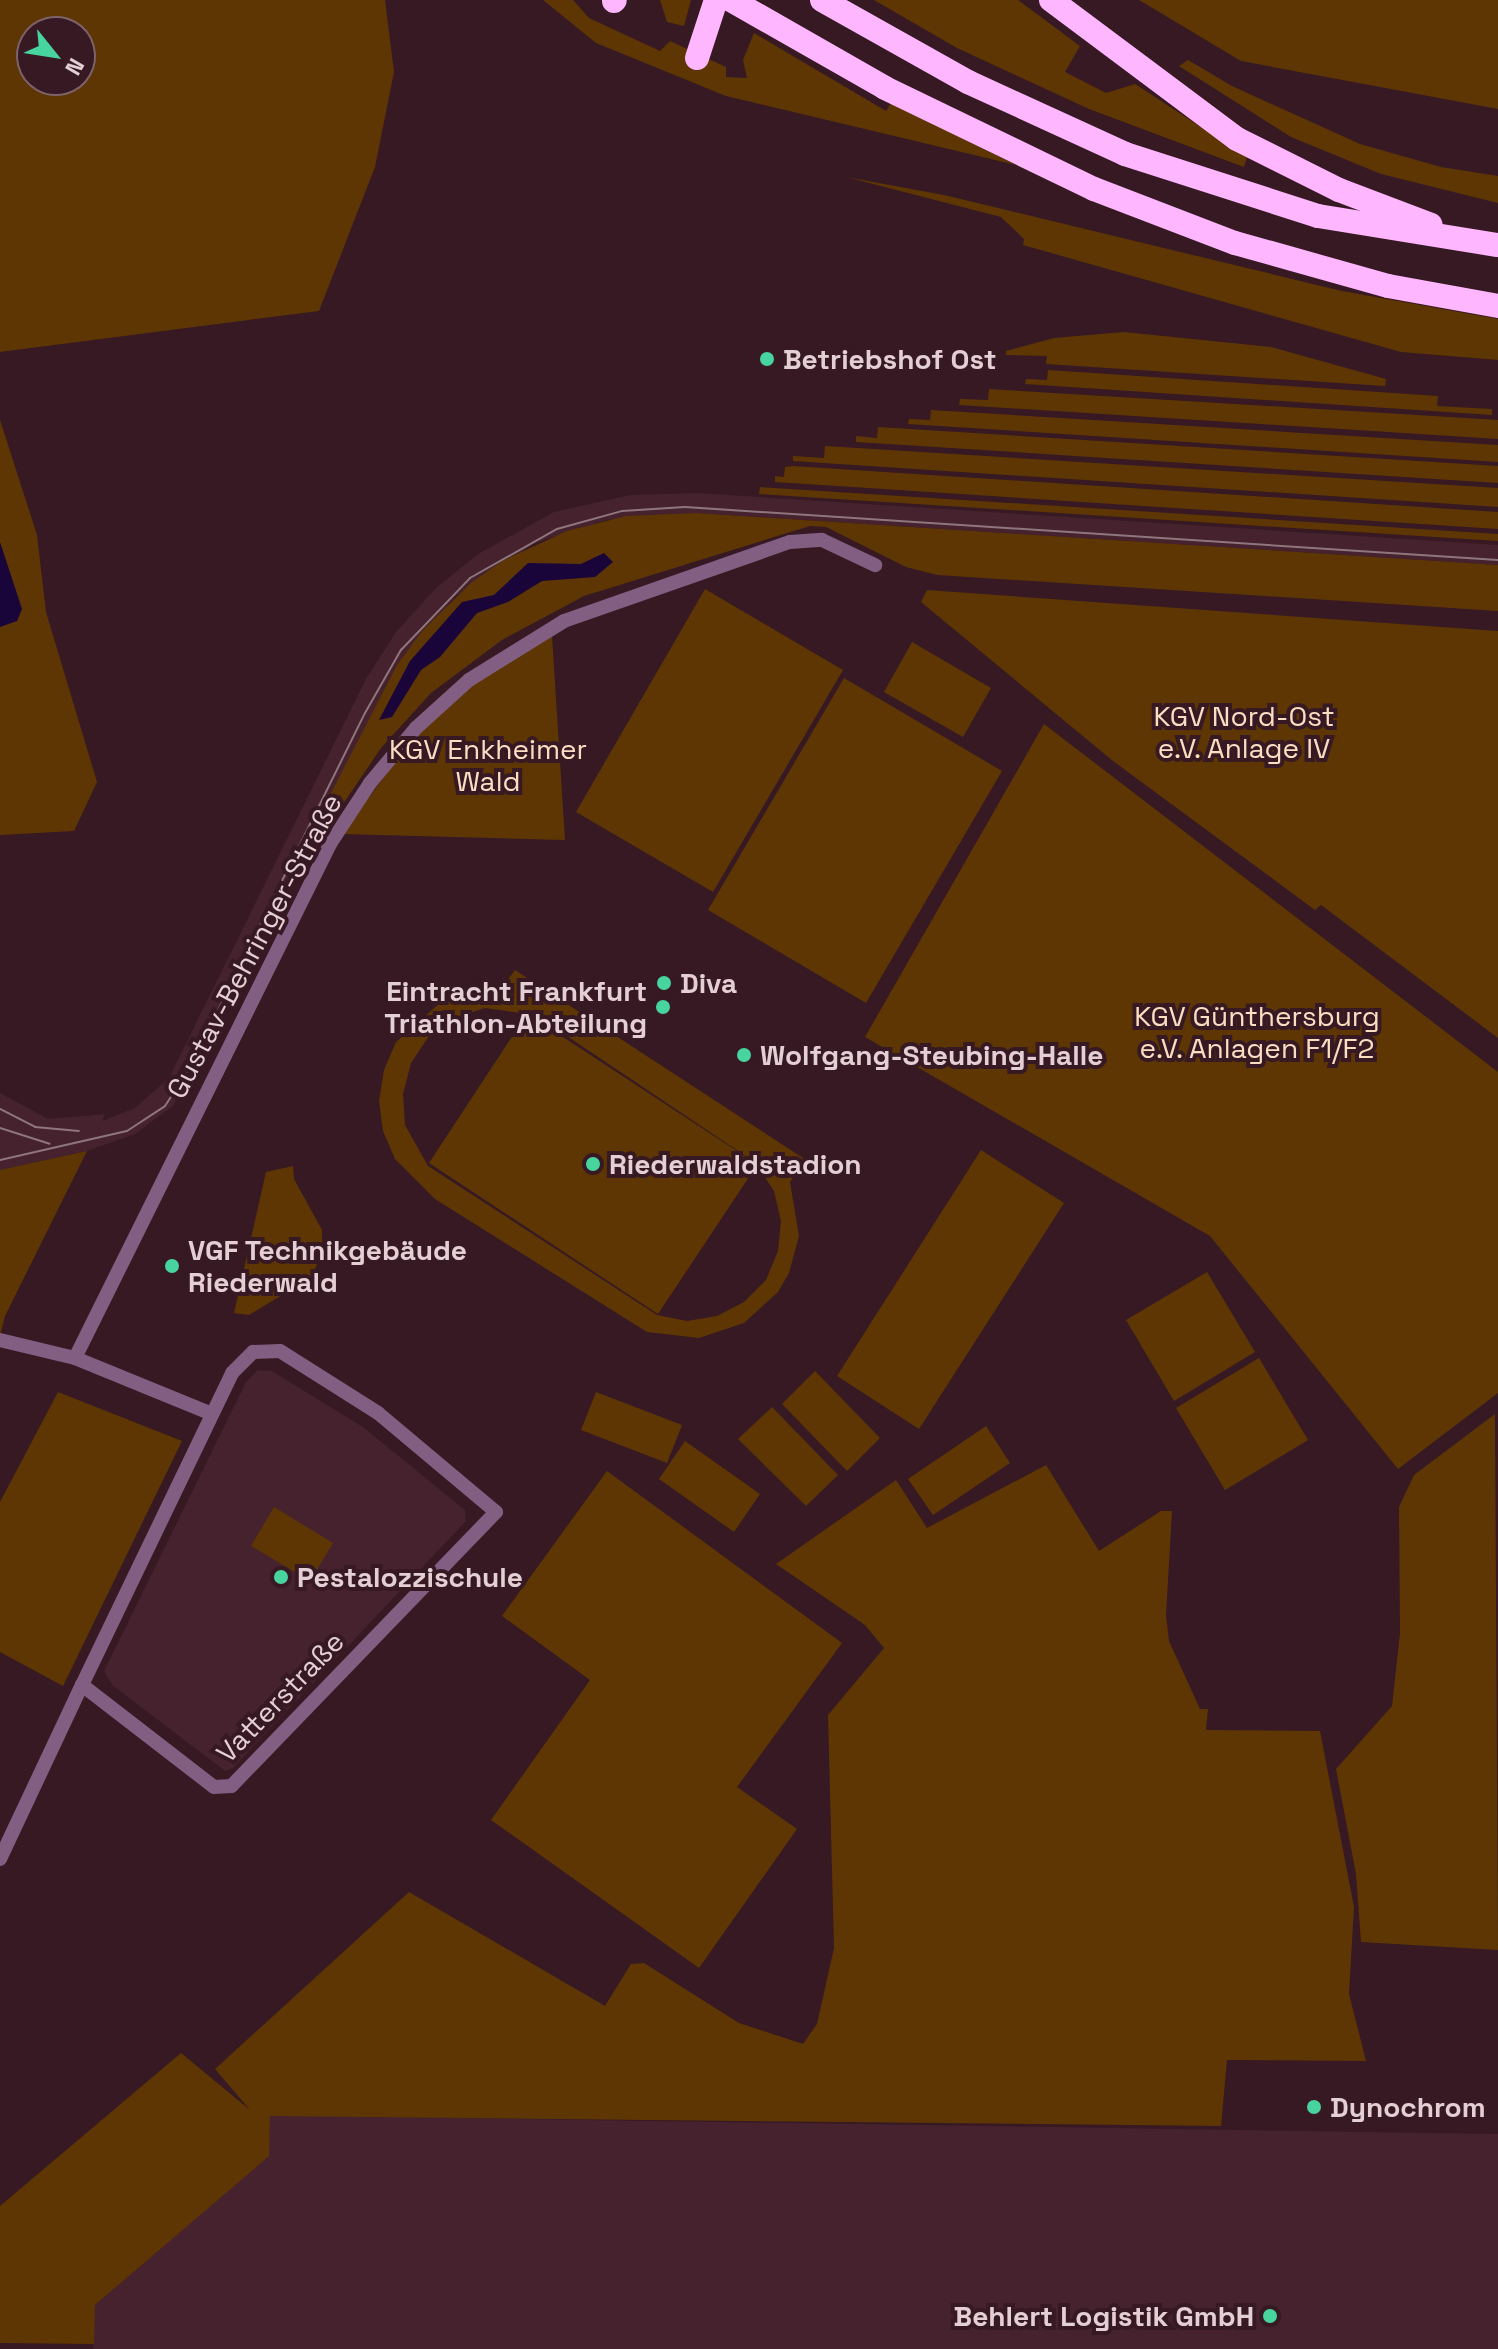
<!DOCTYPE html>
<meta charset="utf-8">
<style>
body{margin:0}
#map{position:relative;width:1498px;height:2349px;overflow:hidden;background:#361923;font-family:"Space Grotesk",sans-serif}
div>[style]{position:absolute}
.built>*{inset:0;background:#45222d}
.green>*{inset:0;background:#5e3604}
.water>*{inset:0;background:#19053a}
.street>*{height:14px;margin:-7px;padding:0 7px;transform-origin:7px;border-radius:7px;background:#825e82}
.highway>*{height:24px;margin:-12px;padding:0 12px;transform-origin:12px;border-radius:12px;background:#feb7fe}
.tram>*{height:2px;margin:-1px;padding:0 1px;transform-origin:1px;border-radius:1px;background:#8f767e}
.dots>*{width:22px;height:22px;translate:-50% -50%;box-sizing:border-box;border:4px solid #361923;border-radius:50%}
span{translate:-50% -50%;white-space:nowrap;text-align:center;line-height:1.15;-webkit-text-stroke:8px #361923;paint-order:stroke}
.poi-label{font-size:28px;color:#e4cfd5;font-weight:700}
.left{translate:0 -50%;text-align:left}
.right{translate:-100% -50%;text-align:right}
.park-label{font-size:28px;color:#fbddc2}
.street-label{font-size:28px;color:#e4cfd5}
.north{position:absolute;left:16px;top:16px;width:80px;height:80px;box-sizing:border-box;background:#361923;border:2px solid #7c626a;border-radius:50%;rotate:120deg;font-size:22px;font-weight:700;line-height:32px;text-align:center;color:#e4cfd5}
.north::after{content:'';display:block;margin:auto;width:28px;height:36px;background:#47d49e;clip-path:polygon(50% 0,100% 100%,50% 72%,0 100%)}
</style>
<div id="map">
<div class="built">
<div style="clip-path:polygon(698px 493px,1498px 545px,1498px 565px,696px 513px,606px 520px,535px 543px,456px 596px,397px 665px,173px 1106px,135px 1134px,87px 1151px,0 1170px,0 1093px,48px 1119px,105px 1114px,102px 1121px,135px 1108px,169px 1078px,366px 679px,396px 632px,436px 588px,478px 554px,554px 512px,630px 495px)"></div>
<div style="clip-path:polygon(258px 1370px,272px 1371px,363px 1427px,465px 1510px,466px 1521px,233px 1768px,225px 1771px,112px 1685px,104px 1671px,246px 1382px)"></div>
<div style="clip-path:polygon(270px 2115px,1498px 2134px,1498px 2349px,93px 2349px,95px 2305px,268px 2156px)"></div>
</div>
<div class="green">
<div style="clip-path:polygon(evenodd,0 0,385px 0,394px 72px,375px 167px,319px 311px,0 352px,0 0,32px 32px,80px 32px,80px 80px,32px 80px,32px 32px)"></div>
<div style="clip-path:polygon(543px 0,573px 0,589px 18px,660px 51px,670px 41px,726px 67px,726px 77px,747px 78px,743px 60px,754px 33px,886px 111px,891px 103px,1016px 165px,726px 96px,596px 43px)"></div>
<div style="clip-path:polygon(660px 0,691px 0,684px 26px,667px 22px)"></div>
<div style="clip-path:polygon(874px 0,1018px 0,1080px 46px,1065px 72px,1106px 93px,1135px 84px,1247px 157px,1244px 167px,1089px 109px,957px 48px)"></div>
<div style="clip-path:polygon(1139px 0,1498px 0,1498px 109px,1241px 61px)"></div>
<div style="clip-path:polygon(1188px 60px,1232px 86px,1360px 144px,1441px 167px,1498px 176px,1498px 203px,1381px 174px,1291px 137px,1179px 66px)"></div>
<div style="clip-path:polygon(846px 177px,944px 195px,1342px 291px,1498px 319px,1498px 360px,1401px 352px,1023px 245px,1024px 239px,1001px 217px)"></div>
<div style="clip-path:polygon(1124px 332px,1271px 347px,1386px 379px,1385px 386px,1046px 364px,1047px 356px,1006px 355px,1006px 351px,1054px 338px)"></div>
<div style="clip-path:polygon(1048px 370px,1438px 396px,1437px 406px,1492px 409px,1492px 415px,1025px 384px,1026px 379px,1047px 380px)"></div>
<div style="clip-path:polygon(989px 389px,1498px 420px,1498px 439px,959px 405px,960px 399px,988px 400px)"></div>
<div style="clip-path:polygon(931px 410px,1498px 445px,1498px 462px,908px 424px,909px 419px,930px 420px)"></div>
<div style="clip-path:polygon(0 420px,37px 535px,46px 612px,97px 782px,74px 831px,0 835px)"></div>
<div style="clip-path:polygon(878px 427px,1498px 466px,1498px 483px,856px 442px,856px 436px,877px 438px)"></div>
<div style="clip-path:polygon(825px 446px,1498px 488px,1498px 507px,793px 461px,793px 456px,824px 458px)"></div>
<div style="clip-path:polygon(793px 466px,1498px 512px,1498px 529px,775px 482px,775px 476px,784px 477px,785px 467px)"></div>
<div style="clip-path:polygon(760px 487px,1498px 534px,1498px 541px,759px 494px)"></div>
<div style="clip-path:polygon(696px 513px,1498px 565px,1498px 611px,937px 575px,906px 567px,826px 527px,810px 526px,584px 596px,502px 640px,431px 693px,381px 748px,324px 832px,313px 828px,397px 665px,423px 630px,471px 583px,504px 560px,567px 531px,626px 516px)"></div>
<div style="clip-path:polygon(705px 589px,843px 670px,713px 892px,576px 812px)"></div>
<div style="clip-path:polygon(927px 590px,1498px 631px,1498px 1038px,1321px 905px,1315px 910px,1113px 761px,921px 602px)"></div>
<div style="clip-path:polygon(552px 636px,565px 840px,342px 834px,415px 735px,463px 690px)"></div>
<div style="clip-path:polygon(912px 642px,991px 688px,963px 737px,884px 692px)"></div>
<div style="clip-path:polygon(844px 678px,1002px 771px,866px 1003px,708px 910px)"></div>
<div style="clip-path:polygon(1044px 724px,1498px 1072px,1498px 1393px,1398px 1469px,1210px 1236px,865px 1037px)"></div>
<div style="clip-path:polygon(evenodd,515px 970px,806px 1160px,790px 1182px,799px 1236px,789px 1273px,778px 1292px,744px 1323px,699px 1338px,647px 1332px,435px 1199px,395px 1159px,383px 1131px,379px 1101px,384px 1070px,396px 1042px,441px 1002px,470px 992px,500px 990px,515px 970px,485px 1008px,527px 1014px,429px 1163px,658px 1314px,757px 1165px,774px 1191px,781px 1221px,778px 1251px,766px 1280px,744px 1302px,717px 1316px,687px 1321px,657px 1315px,428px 1166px,405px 1125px,403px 1094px,411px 1063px,429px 1036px,454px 1018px,485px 1008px,515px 970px,528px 1014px,546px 1022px,747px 1157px,746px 1157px,528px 1014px)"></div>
<div style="clip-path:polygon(981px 1150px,1064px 1203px,919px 1429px,837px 1376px)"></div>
<div style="clip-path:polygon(87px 1151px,5px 1316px,0 1336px,0 1170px)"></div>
<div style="clip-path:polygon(293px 1166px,294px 1179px,322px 1230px,322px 1251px,312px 1277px,249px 1315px,234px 1313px,266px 1172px)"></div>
<div style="clip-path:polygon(1207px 1272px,1255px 1352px,1174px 1401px,1126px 1320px)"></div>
<div style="clip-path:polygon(1259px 1358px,1308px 1440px,1225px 1490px,1176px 1408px)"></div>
<div style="clip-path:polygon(815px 1371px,880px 1438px,847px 1471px,782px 1404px)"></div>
<div style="clip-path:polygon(58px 1392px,182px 1441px,63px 1686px,0 1652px,0 1502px)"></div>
<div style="clip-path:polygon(596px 1392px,682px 1425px,667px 1463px,581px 1430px)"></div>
<div style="clip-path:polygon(772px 1407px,838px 1475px,806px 1506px,738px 1439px)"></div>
<div style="clip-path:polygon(1495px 1414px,1498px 1950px,1361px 1942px,1356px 1874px,1336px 1769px,1392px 1706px,1400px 1633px,1399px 1507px,1414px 1475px)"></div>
<div style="clip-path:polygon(986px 1426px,1010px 1463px,933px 1515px,908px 1479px)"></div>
<div style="clip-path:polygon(685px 1441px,760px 1494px,734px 1532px,659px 1479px)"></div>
<div style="clip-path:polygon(1046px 1465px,1099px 1551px,1161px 1511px,1172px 1511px,1166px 1615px,1169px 1641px,1200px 1709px,1208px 1709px,1206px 1730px,1320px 1731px,1354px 1907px,1349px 1994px,1366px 2061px,1227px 2060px,1221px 2126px,270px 2116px,269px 2156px,95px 2305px,94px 2344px,0 2343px,0 2206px,181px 2053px,250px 2110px,215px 2069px,409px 1892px,605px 2006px,631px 1964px,644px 1963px,739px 2023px,803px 2044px,817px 2024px,834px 1948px,828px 1715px,884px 1648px,865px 1625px,776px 1564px,896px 1480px,927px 1528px)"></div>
<div style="clip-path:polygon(607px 1471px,842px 1643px,737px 1787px,797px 1829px,699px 1968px,491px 1820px,590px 1680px,502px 1616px)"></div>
<div style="clip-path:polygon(274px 1507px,333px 1543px,310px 1581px,251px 1546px)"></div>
</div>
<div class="water">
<div style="clip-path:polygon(0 542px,22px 609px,17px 621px,0 627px)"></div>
<div style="clip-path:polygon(604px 553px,613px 562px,595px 577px,542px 581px,508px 602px,477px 613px,440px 657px,421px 670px,392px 717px,379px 720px,410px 661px,462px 602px,494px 595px,528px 563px,581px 564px)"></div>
</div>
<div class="street">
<div style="left:0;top:1340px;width:77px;rotate:13.5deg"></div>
<div style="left:75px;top:1358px;width:148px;rotate:22.2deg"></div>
<div style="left:75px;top:1358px;width:574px;rotate:-63.61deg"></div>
<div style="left:330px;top:844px;width:73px;rotate:-56.7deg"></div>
<div style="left:370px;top:783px;width:72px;rotate:-50.1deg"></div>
<div style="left:416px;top:728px;width:72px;rotate:-42.2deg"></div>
<div style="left:469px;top:680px;width:112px;rotate:-31.8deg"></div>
<div style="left:564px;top:621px;width:239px;rotate:-19.3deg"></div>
<div style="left:790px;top:542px;width:32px;rotate:-4deg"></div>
<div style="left:822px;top:540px;width:59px;rotate:25.3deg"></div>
<div style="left:0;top:1859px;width:192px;rotate:-64.8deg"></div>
<div style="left:82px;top:1685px;width:346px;rotate:-64.3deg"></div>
<div style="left:232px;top:1373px;width:30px;rotate:-45deg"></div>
<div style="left:253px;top:1352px;width:27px;rotate:-2deg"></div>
<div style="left:280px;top:1351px;width:116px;rotate:32.3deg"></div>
<div style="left:378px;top:1413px;width:154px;rotate:40deg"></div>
<div style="left:496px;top:1512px;width:381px;rotate:134deg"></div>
<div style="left:231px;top:1786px;width:17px;rotate:177deg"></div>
<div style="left:214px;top:1787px;width:167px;rotate:-142.3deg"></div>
</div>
<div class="highway">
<div style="left:731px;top:0;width:177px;rotate:29.7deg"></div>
<div style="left:885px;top:88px;width:232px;rotate:25.8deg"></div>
<div style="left:1094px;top:189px;width:151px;rotate:21deg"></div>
<div style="left:1235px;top:243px;width:159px;rotate:15.7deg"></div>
<div style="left:1388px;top:286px;width:112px;rotate:10.3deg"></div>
<div style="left:822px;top:0;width:167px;rotate:29.3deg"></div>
<div style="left:968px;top:82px;width:173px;rotate:24.6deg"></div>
<div style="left:1125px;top:154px;width:203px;rotate:17.8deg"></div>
<div style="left:1318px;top:216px;width:182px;rotate:9.2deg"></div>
<div style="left:1051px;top:0;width:232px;rotate:36.8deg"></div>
<div style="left:1237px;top:139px;width:114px;rotate:26.6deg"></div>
<div style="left:1339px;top:190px;width:98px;rotate:20.8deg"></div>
<div style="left:614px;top:1px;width:1px;rotate:-45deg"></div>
<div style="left:697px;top:58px;width:61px;rotate:-71.9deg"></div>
</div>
<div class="tram">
<div style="left:0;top:1109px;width:39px;rotate:27deg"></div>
<div style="left:35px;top:1127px;width:44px;rotate:5.2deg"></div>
<div style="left:0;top:1128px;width:52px;rotate:17.7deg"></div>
<div style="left:0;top:1160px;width:130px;rotate:-12.9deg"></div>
<div style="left:127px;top:1131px;width:45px;rotate:-33.3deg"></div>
<div style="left:165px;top:1106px;width:44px;rotate:-57deg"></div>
<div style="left:189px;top:1069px;width:397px;rotate:-63.7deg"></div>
<div style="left:365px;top:713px;width:73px;rotate:-60.3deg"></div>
<div style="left:401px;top:650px;width:100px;rotate:-46.2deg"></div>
<div style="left:470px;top:578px;width:100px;rotate:-29.4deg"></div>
<div style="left:557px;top:529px;width:67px;rotate:-15.5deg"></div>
<div style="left:622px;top:511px;width:63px;rotate:-3.6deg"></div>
<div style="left:685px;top:507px;width:815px;rotate:3.73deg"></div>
</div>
<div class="dots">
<div style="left:767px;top:359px;background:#47d49e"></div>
<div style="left:664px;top:983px;background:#47d49e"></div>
<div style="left:663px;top:1007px;background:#47d49e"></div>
<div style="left:744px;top:1055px;background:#47d49e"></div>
<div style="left:593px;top:1164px;background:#47d49e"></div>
<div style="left:172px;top:1266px;background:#47d49e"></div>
<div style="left:281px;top:1577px;background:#47d49e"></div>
<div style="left:1314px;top:2107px;background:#47d49e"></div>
<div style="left:1270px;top:2316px;background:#47d49e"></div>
</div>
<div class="poi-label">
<span class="left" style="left:783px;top:359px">Betriebshof Ost</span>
<span class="left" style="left:680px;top:983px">Diva</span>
<span class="right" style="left:647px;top:1007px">Eintracht Frankfurt<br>Triathlon-Abteilung</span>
<span class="left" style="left:760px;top:1055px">Wolfgang-Steubing-Halle</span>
<span class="left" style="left:609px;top:1164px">Riederwaldstadion</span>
<span class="left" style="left:188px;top:1266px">VGF Technikgebäude<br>Riederwald</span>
<span class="left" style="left:297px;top:1577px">Pestalozzischule</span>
<span class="left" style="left:1330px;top:2107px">Dynochrom</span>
<span class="right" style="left:1254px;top:2316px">Behlert Logistik GmbH</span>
</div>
<div class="park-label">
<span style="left:1244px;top:732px">KGV Nord-Ost<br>e.V. Anlage IV</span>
<span style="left:488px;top:765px">KGV Enkheimer<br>Wald</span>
<span style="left:1257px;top:1032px">KGV Günthersburg<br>e.V. Anlagen F1/F2</span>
</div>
<div class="street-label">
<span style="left:254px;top:946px;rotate:-62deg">Gustav-Behringer-Straße</span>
<span style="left:280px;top:1697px;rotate:-46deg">Vatterstraße</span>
</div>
<div class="north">N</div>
</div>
